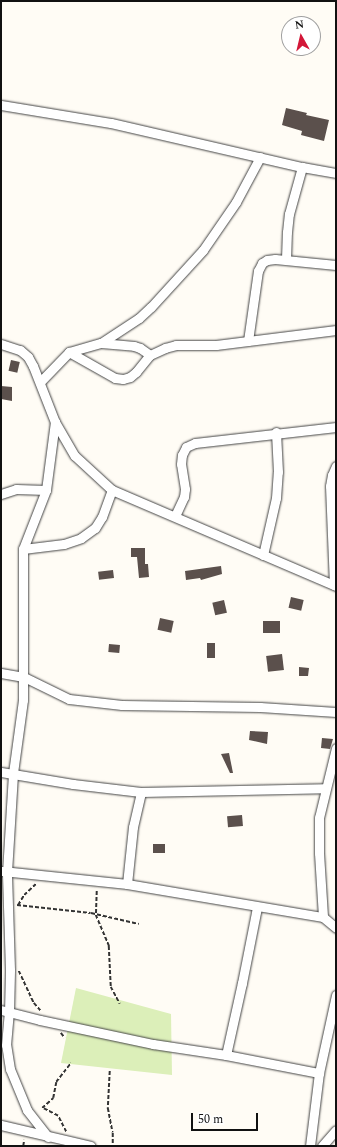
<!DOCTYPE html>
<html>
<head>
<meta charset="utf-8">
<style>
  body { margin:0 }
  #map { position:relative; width:337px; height:1147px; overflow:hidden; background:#fffcf5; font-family:Spectral,serif }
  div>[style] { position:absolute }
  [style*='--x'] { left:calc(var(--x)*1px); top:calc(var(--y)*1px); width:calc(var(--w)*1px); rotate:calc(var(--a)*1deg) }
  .green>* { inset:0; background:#dcefb9 }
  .building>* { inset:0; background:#5b504c; transform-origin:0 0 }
  .path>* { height:1.5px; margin-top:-0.75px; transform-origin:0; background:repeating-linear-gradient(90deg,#333 0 4px,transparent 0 6px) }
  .roads { filter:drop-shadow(0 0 1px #444) drop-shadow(0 0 1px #444) }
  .street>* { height:9px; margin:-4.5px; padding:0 4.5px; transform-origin:4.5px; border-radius:4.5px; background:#fff }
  span { translate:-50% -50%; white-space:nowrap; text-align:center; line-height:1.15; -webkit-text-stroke:4px #fff; paint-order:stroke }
  .frame { position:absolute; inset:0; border:2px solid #111; pointer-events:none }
  .north { position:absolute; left:281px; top:16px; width:40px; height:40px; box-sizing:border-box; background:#fff; border:1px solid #a0a0a0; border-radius:50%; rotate:352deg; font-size:11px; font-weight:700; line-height:16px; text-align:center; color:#111 }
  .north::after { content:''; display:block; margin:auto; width:14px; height:18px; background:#d31738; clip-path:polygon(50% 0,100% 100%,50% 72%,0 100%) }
  .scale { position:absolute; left:191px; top:1113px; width:67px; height:18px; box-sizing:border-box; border:2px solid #111; border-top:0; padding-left:5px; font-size:12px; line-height:14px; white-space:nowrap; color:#111; -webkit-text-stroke:3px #fff; paint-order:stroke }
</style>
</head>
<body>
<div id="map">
  <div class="green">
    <i style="clip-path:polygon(76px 988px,171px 1014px,172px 1075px,61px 1063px)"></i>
  </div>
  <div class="building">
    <i style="clip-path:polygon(286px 108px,307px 113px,306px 115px,329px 120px,324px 141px,301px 135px,302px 131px,282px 125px)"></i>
    <i style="left:11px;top:360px;width:9px;height:11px;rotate:13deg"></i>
    <i style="clip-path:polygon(1px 386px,12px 387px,12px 401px,1px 399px)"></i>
    <i style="clip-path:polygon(131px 548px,145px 548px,145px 564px,148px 564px,149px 577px,139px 578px,137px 557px,131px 557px)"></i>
    <i style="clip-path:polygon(221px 566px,222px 574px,201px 580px,200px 578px,186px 580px,185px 571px)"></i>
    <i style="left:113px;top:570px;width:8px;height:15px;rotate:83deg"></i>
    <i style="left:291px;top:597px;width:13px;height:11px;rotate:13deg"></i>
    <i style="left:224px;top:600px;width:13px;height:12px;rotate:77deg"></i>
    <i style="left:160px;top:618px;width:14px;height:12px;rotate:12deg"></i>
    <i style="left:263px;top:621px;width:17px;height:12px"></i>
    <i style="left:207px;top:643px;width:8px;height:15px"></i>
    <i style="left:109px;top:644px;width:11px;height:8px;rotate:5deg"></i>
    <i style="left:282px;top:654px;width:16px;height:16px;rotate:83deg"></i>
    <i style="clip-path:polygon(299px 667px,309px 668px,308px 676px,299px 676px)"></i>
    <i style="clip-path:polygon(250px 731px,268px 732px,267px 744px,249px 740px)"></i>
    <i style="clip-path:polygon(322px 738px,333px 739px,330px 749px,321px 748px)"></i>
    <i style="clip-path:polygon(229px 753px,233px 773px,230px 773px,221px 754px)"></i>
    <i style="left:242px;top:815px;width:11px;height:15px;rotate:85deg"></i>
    <i style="left:153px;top:844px;width:12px;height:9px"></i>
  </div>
  <div class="path">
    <i style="--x:97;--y:891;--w:24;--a:92"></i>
    <i style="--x:96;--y:915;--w:34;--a:67"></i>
    <i style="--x:109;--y:946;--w:41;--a:87.2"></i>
    <i style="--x:111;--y:987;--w:19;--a:62"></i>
    <i style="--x:17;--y:905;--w:74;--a:6.2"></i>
    <i style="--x:91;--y:913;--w:49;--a:12.9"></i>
    <i style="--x:18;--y:905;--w:12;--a:-59"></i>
    <i style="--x:24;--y:895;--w:16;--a:-43"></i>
    <i style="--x:19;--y:971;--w:35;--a:65"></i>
    <i style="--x:34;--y:1003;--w:11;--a:49"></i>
    <i style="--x:61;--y:1033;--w:6;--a:51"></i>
    <i style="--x:110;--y:1071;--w:37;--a:93"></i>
    <i style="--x:108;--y:1108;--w:25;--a:79"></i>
    <i style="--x:113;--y:1133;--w:13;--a:90"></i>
    <i style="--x:66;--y:1132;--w:18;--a:-117"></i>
    <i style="--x:58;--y:1116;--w:18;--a:-153"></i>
    <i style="--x:42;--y:1108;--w:15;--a:-42"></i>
    <i style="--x:53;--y:1098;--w:16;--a:-79"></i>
    <i style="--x:56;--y:1082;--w:24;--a:-52"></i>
    <i style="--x:23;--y:1146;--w:6;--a:-81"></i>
  </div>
  <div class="roads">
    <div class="street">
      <i style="--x:1;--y:105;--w:111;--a:9.3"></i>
      <i style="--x:111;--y:123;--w:196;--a:13"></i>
      <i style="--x:302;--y:167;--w:35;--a:10"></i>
      <i style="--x:286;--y:259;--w:27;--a:-88"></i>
      <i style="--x:287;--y:232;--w:18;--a:-84"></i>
      <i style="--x:289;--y:214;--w:49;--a:-74.5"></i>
      <i style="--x:248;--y:341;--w:71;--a:-81.9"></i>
      <i style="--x:258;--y:271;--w:9;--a:-63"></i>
      <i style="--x:262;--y:263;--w:6;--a:-31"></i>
      <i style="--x:267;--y:260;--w:8;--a:-7"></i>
      <i style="--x:275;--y:259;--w:61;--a:5.6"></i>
      <i style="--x:101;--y:343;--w:33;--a:5"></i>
      <i style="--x:134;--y:346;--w:6;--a:18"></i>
      <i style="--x:140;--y:348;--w:12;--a:35"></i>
      <i style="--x:1;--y:344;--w:20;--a:18"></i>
      <i style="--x:20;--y:350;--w:11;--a:41"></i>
      <i style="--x:28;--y:357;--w:10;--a:61"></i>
      <i style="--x:33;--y:366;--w:60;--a:68.6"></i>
      <i style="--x:55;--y:422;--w:39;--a:60"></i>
      <i style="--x:75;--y:456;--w:50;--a:42.6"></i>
      <i style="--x:112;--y:490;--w:244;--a:23.2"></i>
      <i style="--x:69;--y:352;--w:53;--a:29.5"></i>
      <i style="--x:115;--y:378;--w:8;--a:7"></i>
      <i style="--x:123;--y:379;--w:7;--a:-16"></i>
      <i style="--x:130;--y:377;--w:8;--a:-40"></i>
      <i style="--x:136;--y:372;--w:22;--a:-51"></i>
      <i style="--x:150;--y:355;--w:17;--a:-25"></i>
      <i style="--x:165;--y:348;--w:11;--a:-15"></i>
      <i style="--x:176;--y:345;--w:40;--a:0"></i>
      <i style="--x:216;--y:345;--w:121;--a:-7.1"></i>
      <i style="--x:40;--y:382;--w:42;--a:-46"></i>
      <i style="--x:69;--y:352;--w:33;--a:-16"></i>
      <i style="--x:101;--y:343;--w:45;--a:-33.3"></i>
      <i style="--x:139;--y:318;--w:16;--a:-43"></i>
      <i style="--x:151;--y:307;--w:77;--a:-47.6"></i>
      <i style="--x:203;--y:250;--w:58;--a:-55.5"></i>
      <i style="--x:236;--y:202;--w:51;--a:-61.9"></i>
      <i style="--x:1;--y:494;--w:16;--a:-18"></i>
      <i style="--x:16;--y:489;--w:30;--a:2"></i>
      <i style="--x:175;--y:516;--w:21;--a:-65"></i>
      <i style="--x:184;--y:497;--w:8;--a:-83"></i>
      <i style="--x:185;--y:489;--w:25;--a:-99"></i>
      <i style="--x:181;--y:464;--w:9;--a:-84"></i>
      <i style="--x:182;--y:455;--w:9;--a:-63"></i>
      <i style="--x:186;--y:447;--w:10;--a:-24"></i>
      <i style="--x:195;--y:443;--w:142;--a:-6.5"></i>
      <i style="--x:23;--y:549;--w:41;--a:-7"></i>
      <i style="--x:64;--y:544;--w:18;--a:-19"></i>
      <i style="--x:81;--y:538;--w:17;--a:-36"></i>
      <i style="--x:95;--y:528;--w:13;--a:-58"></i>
      <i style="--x:102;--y:517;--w:29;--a:-70"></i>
      <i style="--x:263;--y:555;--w:58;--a:-77.2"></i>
      <i style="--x:276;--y:498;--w:26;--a:-86"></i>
      <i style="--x:278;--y:472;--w:40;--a:-92.9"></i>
      <i style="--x:334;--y:585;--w:99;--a:-92.3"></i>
      <i style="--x:330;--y:486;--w:11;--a:-80"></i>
      <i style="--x:332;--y:475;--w:10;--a:-66"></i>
      <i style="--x:1;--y:673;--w:23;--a:10"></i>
      <i style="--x:24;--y:677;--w:50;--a:26.1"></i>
      <i style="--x:69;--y:699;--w:53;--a:6.5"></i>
      <i style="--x:122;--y:705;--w:138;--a:0.8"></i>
      <i style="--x:260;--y:707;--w:76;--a:3.8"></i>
      <i style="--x:336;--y:748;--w:72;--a:103.7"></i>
      <i style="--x:319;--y:818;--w:35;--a:90"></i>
      <i style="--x:319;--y:853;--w:64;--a:86.4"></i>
      <i style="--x:323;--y:917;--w:17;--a:40"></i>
      <i style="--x:1;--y:772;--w:73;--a:9.5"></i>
      <i style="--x:73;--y:784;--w:68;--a:6.7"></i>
      <i style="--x:141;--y:792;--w:184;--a:-1.2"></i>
      <i style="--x:2;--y:871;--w:126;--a:5.9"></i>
      <i style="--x:127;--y:884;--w:199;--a:9.6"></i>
      <i style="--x:127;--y:884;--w:57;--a:-84"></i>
      <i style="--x:133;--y:827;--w:36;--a:-77"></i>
      <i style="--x:1;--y:1010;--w:40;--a:14.4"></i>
      <i style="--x:40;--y:1020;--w:116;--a:12"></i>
      <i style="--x:153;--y:1044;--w:74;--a:8.6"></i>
      <i style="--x:226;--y:1055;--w:95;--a:11"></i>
      <i style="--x:226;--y:1055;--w:74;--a:-77.5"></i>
      <i style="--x:242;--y:983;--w:77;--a:-78.8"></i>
      <i style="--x:1;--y:1125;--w:92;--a:13.1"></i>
      <i style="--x:48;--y:1137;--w:34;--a:-128"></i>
      <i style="--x:27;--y:1110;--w:44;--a:-112.5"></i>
      <i style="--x:10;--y:1069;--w:24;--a:-99"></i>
      <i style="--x:6;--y:1045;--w:33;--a:-85"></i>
      <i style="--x:9;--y:1012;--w:42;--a:-88.6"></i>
      <i style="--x:10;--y:970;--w:98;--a:-91.8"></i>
      <i style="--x:7;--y:872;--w:99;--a:-86.5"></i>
      <i style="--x:13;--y:773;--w:74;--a:-82.2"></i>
      <i style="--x:23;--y:700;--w:151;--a:-90"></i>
      <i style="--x:23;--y:549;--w:63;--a:-68.7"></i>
      <i style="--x:46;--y:490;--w:69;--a:-82.5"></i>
      <i style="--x:310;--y:1146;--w:74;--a:-83"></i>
      <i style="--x:319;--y:1073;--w:80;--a:-77.7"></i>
      <i style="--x:322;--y:1146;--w:21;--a:-49"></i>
    </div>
  </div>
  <div class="frame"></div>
  <div class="north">N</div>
  <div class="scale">50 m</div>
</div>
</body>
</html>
